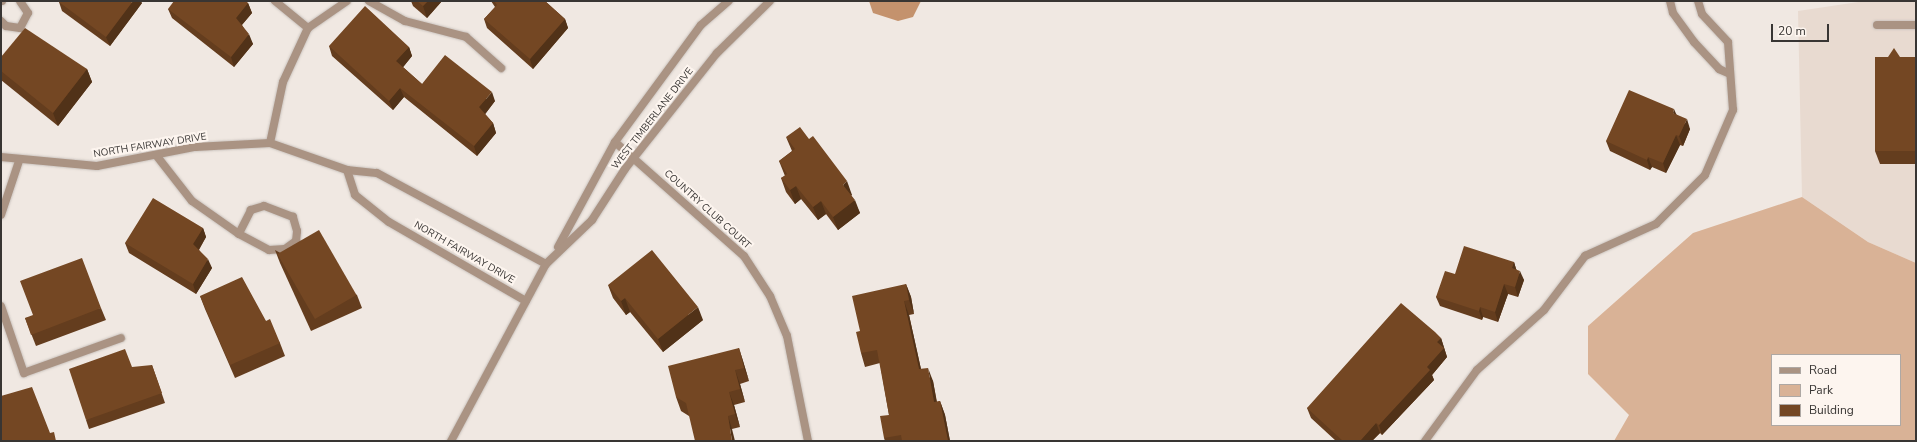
<!DOCTYPE html>
<html>
<head>
<meta charset="utf-8">
<style>
  body { margin:0 }
  #map { position:relative; width:1917px; height:442px; overflow:hidden; background:#f0e8e2; font-family:"Nunito Sans",sans-serif }
  div>[style] { position:absolute }
  [style*='--x'] { left:calc(var(--x)*1px); top:calc(var(--y)*1px); width:calc(var(--w)*1px); rotate:calc(var(--a)*1deg) }
  .built>* { inset:0; background:#e8dad0 }
  .green>* { inset:0; background:#d9b296 }
  .water>* { inset:0; background:#c4926d }
  .roads { filter:drop-shadow(0 0 1px #cbc4bf) drop-shadow(0 0 1px #cbc4bf) }
  .lane>* { height:8px; margin:-4px; padding:0 4px; transform-origin:4px; border-radius:4px; background:#aa9383 }
  .street>* { height:8px; margin:-4px; padding:0 4px; transform-origin:4px; border-radius:4px; background:#aa9383 }
  .wall>* { inset:0; background:#643d1e }
  .shaded-wall>* { inset:0; background:#513218 }
  .building>* { inset:0; background:#744723; transform-origin:0 0 }
  span { translate:-50% -50%; white-space:nowrap; text-align:center; line-height:1.15; -webkit-text-stroke:4px #fdf5ef; paint-order:stroke }
  .street-label { font-size:10px; color:#383533 }
  .frame { position:absolute; inset:0; border:2px solid #383533; pointer-events:none }
  .legend { position:absolute; left:1771px; top:354px; width:130px; height:72px; box-sizing:border-box; background:#fdf5ef; border:1px solid #aea8a4; margin:0; padding:5px 7px; list-style:none; font-size:12px; color:#383533 }
  .legend li { display:flex; align-items:center; gap:8px; height:20px }
  .legend b { width:20px; border:1px solid #aea8a4 }
  .scale { position:absolute; left:1771px; top:24px; width:58px; height:18px; box-sizing:border-box; border:2px solid #383533; border-top:0; padding-left:5px; font-size:12px; line-height:14px; white-space:nowrap; color:#383533; -webkit-text-stroke:3px #fdf5ef; paint-order:stroke }
</style>
</head>
<body>
<div id="map">
  <div class="built">
    <i style="clip-path:polygon(1865px 1px,1916px 1px,1916px 263px,1868px 242px,1802px 197px,1798px 11px)"></i>
  </div>
  <div class="green">
    <i style="clip-path:polygon(evenodd,1802px 197px,1868px 242px,1916px 263px,1916px 441px,1614px 441px,1629px 415px,1588px 374px,1588px 326px,1693px 233px,1802px 197px,1772px 355px,1900px 355px,1900px 425px,1772px 425px,1772px 355px)"></i>
  </div>
  <div class="water">
    <i style="clip-path:polygon(869px 1px,921px 1px,913px 17px,898px 21px,873px 13px)"></i>
  </div>
  <div class="roads">
    <div class="lane">
      <i style="--x:1;--y:1;--w:1;--a:0"></i>
      <i style="--x:1;--y:21;--w:7;--a:45"></i>
      <i style="--x:6;--y:26;--w:14;--a:8"></i>
      <i style="--x:20;--y:28;--w:17;--a:-62"></i>
      <i style="--x:28;--y:13;--w:14;--a:-124"></i>
      <i style="--x:1877;--y:25;--w:39;--a:0"></i>
      <i style="--x:156;--y:155;--w:58;--a:52"></i>
      <i style="--x:192;--y:201;--w:57;--a:35.1"></i>
      <i style="--x:239;--y:234;--w:34;--a:28"></i>
      <i style="--x:269;--y:250;--w:16;--a:-4"></i>
      <i style="--x:285;--y:249;--w:14;--a:-36"></i>
      <i style="--x:296;--y:241;--w:10;--a:-84"></i>
      <i style="--x:297;--y:231;--w:15;--a:-106"></i>
      <i style="--x:293;--y:217;--w:31;--a:-159"></i>
      <i style="--x:264;--y:206;--w:14;--a:163"></i>
      <i style="--x:251;--y:210;--w:27;--a:117"></i>
    </div>
    <div class="street">
      <i style="--x:275;--y:1;--w:43;--a:39.3"></i>
      <i style="--x:369;--y:1;--w:41;--a:29.1"></i>
      <i style="--x:405;--y:21;--w:63;--a:14.7"></i>
      <i style="--x:466;--y:37;--w:47;--a:41.5"></i>
      <i style="--x:1670;--y:1;--w:12;--a:76"></i>
      <i style="--x:1673;--y:13;--w:36;--a:54"></i>
      <i style="--x:1694;--y:42;--w:37;--a:47"></i>
      <i style="--x:1719;--y:69;--w:10;--a:24"></i>
      <i style="--x:615;--y:142;--w:172;--a:41.5"></i>
      <i style="--x:744;--y:256;--w:48;--a:57"></i>
      <i style="--x:770;--y:296;--w:43;--a:67"></i>
      <i style="--x:787;--y:336;--w:107;--a:78.7"></i>
      <i style="--x:270;--y:143;--w:62;--a:-78"></i>
      <i style="--x:283;--y:82;--w:60;--a:-65.2"></i>
      <i style="--x:308;--y:28;--w:47;--a:-34.7"></i>
      <i style="--x:1;--y:157;--w:96;--a:5.4"></i>
      <i style="--x:97;--y:166;--w:100;--a:-11"></i>
      <i style="--x:195;--y:147;--w:75;--a:-3.1"></i>
      <i style="--x:270;--y:143;--w:82;--a:19.3"></i>
      <i style="--x:347;--y:170;--w:30;--a:6"></i>
      <i style="--x:377;--y:173;--w:192;--a:28.3"></i>
      <i style="--x:347;--y:170;--w:26;--a:72"></i>
      <i style="--x:355;--y:195;--w:43;--a:38.5"></i>
      <i style="--x:389;--y:222;--w:158;--a:30"></i>
      <i style="--x:1;--y:215;--w:57;--a:-71.6"></i>
      <i style="--x:558;--y:247;--w:119;--a:-61.5"></i>
      <i style="--x:615;--y:142;--w:145;--a:-53.7"></i>
      <i style="--x:701;--y:25;--w:37;--a:-41"></i>
      <i style="--x:1;--y:306;--w:71;--a:71.1"></i>
      <i style="--x:24;--y:373;--w:103;--a:-19.8"></i>
      <i style="--x:451;--y:441;--w:201;--a:-61.8"></i>
      <i style="--x:546;--y:264;--w:64;--a:-43.7"></i>
      <i style="--x:592;--y:220;--w:61;--a:-57.1"></i>
      <i style="--x:625;--y:169;--w:148;--a:-51.6"></i>
      <i style="--x:717;--y:53;--w:74;--a:-44.5"></i>
      <i style="--x:1425;--y:441;--w:88;--a:-53.8"></i>
      <i style="--x:1477;--y:370;--w:90;--a:-41.8"></i>
      <i style="--x:1544;--y:310;--w:68;--a:-52.8"></i>
      <i style="--x:1585;--y:256;--w:78;--a:-24.3"></i>
      <i style="--x:1656;--y:224;--w:69;--a:-45"></i>
      <i style="--x:1705;--y:175;--w:71;--a:-66.7"></i>
      <i style="--x:1733;--y:110;--w:68;--a:-94.2"></i>
      <i style="--x:1728;--y:42;--w:38;--a:-133"></i>
      <i style="--x:1702;--y:14;--w:14;--a:-107"></i>
    </div>
  </div>
  <div class="wall">
    <i style="clip-path:polygon(411px 1px,442px 1px,427px 18px,413px 6px)"></i>
    <i style="clip-path:polygon(491px 1px,545px 1px,565px 19px,568px 28px,533px 69px,487px 28px,484px 19px,495px 7px)"></i>
    <i style="clip-path:polygon(59px 2px,142px 3px,110px 46px,62px 11px)"></i>
    <i style="clip-path:polygon(248px 3px,252px 13px,242px 25px,253px 44px,234px 67px,172px 18px,168px 9px)"></i>
    <i style="clip-path:polygon(329px 46px,409px 47px,412px 56px,403px 67px,422px 84px,495px 101px,485px 114px,493px 123px,496px 133px,477px 156px,404px 97px,393px 110px,332px 56px)"></i>
    <i style="clip-path:polygon(1px 57px,87px 69px,92px 82px,58px 126px,1px 80px)"></i>
    <i style="clip-path:polygon(1900px 57px,1916px 57px,1916px 164px,1880px 164px,1875px 151px)"></i>
    <i style="clip-path:polygon(1676px 115px,1690px 129px,1683px 146px,1680px 145px,1666px 173px,1652px 167px,1650px 170px,1610px 151px,1606px 141px)"></i>
    <i style="clip-path:polygon(786px 137px,852px 195px,851px 195px,860px 213px,838px 230px,826px 214px,818px 220px,801px 199px,795px 204px,786px 192px,781px 178px,785px 176px,779px 161px,792px 151px)"></i>
    <i style="clip-path:polygon(203px 228px,206px 237px,199px 250px,212px 268px,196px 294px,129px 253px,125px 243px)"></i>
    <i style="clip-path:polygon(275px 250px,357px 295px,362px 308px,311px 331px,280px 263px)"></i>
    <i style="clip-path:polygon(1514px 262px,1516px 269px,1524px 280px,1518px 297px,1508px 294px,1498px 322px,1483px 317px,1482px 320px,1440px 306px,1436px 297px,1455px 274px)"></i>
    <i style="clip-path:polygon(906px 284px,911px 297px,914px 314px,909px 315px,921px 369px,933px 381px,937px 402px,940px 401px,945px 415px,950px 441px,885px 441px,884px 438px,889px 415px,880px 363px,865px 367px,861px 353px,860px 331px)"></i>
    <i style="clip-path:polygon(608px 285px,703px 320px,663px 352px,630px 312px,626px 315px,613px 298px)"></i>
    <i style="clip-path:polygon(200px 296px,266px 321px,280px 343px,285px 356px,235px 378px,205px 309px)"></i>
    <i style="clip-path:polygon(101px 308px,106px 320px,36px 346px,25px 318px)"></i>
    <i style="clip-path:polygon(1441px 338px,1447px 357px,1432px 375px,1434px 380px,1382px 435px,1380px 433px,1372px 441px,1336px 441px,1311px 418px,1307px 408px)"></i>
    <i style="clip-path:polygon(739px 348px,743px 361px,749px 381px,740px 384px,745px 402px,734px 405px,740px 427px,732px 429px,689px 416px,681px 411px,676px 397px)"></i>
    <i style="clip-path:polygon(152px 365px,165px 403px,89px 429px,86px 420px)"></i>
  </div>
  <div class="shaded-wall">
    <i style="clip-path:polygon(133px 1px,141px 1px,142px 3px,110px 46px,106px 37px)"></i>
    <i style="clip-path:polygon(428px 1px,442px 1px,427px 18px,423px 6px)"></i>
    <i style="clip-path:polygon(248px 3px,252px 13px,239px 28px,236px 18px)"></i>
    <i style="clip-path:polygon(565px 19px,568px 28px,533px 69px,530px 59px)"></i>
    <i style="clip-path:polygon(249px 34px,253px 44px,234px 67px,231px 57px)"></i>
    <i style="clip-path:polygon(409px 47px,412px 56px,400px 71px,396px 61px)"></i>
    <i style="clip-path:polygon(87px 69px,92px 82px,58px 126px,53px 113px)"></i>
    <i style="clip-path:polygon(400px 88px,404px 97px,393px 110px,389px 101px)"></i>
    <i style="clip-path:polygon(492px 92px,495px 101px,483px 117px,479px 107px)"></i>
    <i style="clip-path:polygon(1674px 109px,1678px 118px,1673px 113px)"></i>
    <i style="clip-path:polygon(1687px 119px,1690px 129px,1683px 146px,1679px 136px)"></i>
    <i style="clip-path:polygon(493px 123px,496px 133px,477px 156px,474px 146px)"></i>
    <i style="clip-path:polygon(1676px 135px,1680px 145px,1666px 173px,1663px 163px)"></i>
    <i style="clip-path:polygon(1648px 157px,1652px 167px,1650px 170px,1647px 160px)"></i>
    <i style="clip-path:polygon(847px 181px,852px 195px,848px 198px,843px 185px)"></i>
    <i style="clip-path:polygon(796px 186px,801px 199px,795px 204px,790px 190px)"></i>
    <i style="clip-path:polygon(855px 200px,860px 213px,838px 230px,833px 217px)"></i>
    <i style="clip-path:polygon(821px 201px,826px 214px,818px 220px,813px 207px)"></i>
    <i style="clip-path:polygon(203px 228px,206px 237px,196px 254px,193px 244px)"></i>
    <i style="clip-path:polygon(208px 259px,212px 268px,196px 294px,193px 284px)"></i>
    <i style="clip-path:polygon(1514px 262px,1517px 272px,1512px 268px)"></i>
    <i style="clip-path:polygon(1520px 271px,1524px 280px,1518px 297px,1515px 287px)"></i>
    <i style="clip-path:polygon(906px 284px,911px 297px,914px 314px,909px 300px)"></i>
    <i style="clip-path:polygon(1504px 284px,1508px 294px,1498px 322px,1495px 312px)"></i>
    <i style="clip-path:polygon(625px 298px,630px 312px,626px 315px,621px 301px)"></i>
    <i style="clip-path:polygon(904px 301px,909px 315px,924px 383px,919px 369px)"></i>
    <i style="clip-path:polygon(698px 307px,703px 320px,663px 352px,658px 339px)"></i>
    <i style="clip-path:polygon(1480px 307px,1483px 317px,1482px 320px,1479px 311px)"></i>
    <i style="clip-path:polygon(1441px 338px,1447px 357px,1432px 375px,1434px 380px,1382px 435px,1379px 425px,1427px 367px,1437px 342px)"></i>
    <i style="clip-path:polygon(739px 348px,743px 361px,749px 381px,744px 368px)"></i>
    <i style="clip-path:polygon(928px 368px,933px 381px,939px 416px,934px 402px)"></i>
    <i style="clip-path:polygon(735px 370px,740px 384px,745px 402px,740px 389px)"></i>
    <i style="clip-path:polygon(729px 392px,734px 405px,740px 427px,735px 414px)"></i>
    <i style="clip-path:polygon(940px 401px,945px 415px,950px 441px,948px 441px)"></i>
    <i style="clip-path:polygon(728px 416px,732px 429px,735px 441px,732px 441px)"></i>
    <i style="clip-path:polygon(1376px 423px,1380px 433px,1372px 441px,1360px 441px)"></i>
  </div>
  <div class="building">
    <i style="clip-path:polygon(59px 1px,133px 1px,106px 37px,59px 2px)"></i>
    <i style="clip-path:polygon(174px 1px,246px 1px,248px 3px,236px 18px,249px 34px,231px 57px,168px 9px)"></i>
    <i style="clip-path:polygon(417px 1px,428px 1px,423px 6px)"></i>
    <i style="clip-path:polygon(494px 1px,545px 1px,565px 19px,530px 59px,484px 19px,497px 5px)"></i>
    <i style="clip-path:polygon(365px 6px,409px 47px,396px 61px,422px 84px,445px 55px,492px 92px,479px 107px,493px 123px,474px 146px,400px 88px,389px 101px,329px 46px)"></i>
    <i style="clip-path:polygon(25px 28px,87px 69px,53px 113px,1px 71px,1px 57px)"></i>
    <i style="clip-path:polygon(1894px 48px,1900px 57px,1916px 57px,1916px 151px,1875px 151px,1875px 57px,1888px 57px)"></i>
    <i style="clip-path:polygon(1629px 90px,1674px 109px,1673px 113px,1687px 119px,1679px 136px,1676px 135px,1663px 163px,1648px 157px,1647px 160px,1606px 141px)"></i>
    <i style="clip-path:polygon(800px 127px,809px 139px,813px 136px,847px 181px,843px 185px,855px 200px,833px 217px,821px 201px,813px 207px,796px 186px,790px 190px,781px 178px,787px 174px,779px 161px,795px 149px,786px 137px)"></i>
    <i style="clip-path:polygon(153px 198px,203px 228px,193px 244px,208px 259px,193px 284px,125px 243px)"></i>
    <i style="left:319px;top:230px;width:75px;height:48px;rotate:60deg"></i>
    <i style="clip-path:polygon(1464px 246px,1514px 262px,1512px 268px,1520px 271px,1515px 287px,1504px 284px,1495px 312px,1480px 307px,1479px 311px,1436px 297px,1445px 271px,1455px 274px)"></i>
    <i style="clip-path:polygon(652px 250px,698px 307px,658px 339px,625px 298px,621px 301px,608px 285px)"></i>
    <i style="clip-path:polygon(82px 258px,101px 308px,31px 335px,25px 318px,33px 315px,20px 281px)"></i>
    <i style="clip-path:polygon(242px 277px,266px 321px,270px 319px,280px 343px,230px 365px,200px 296px)"></i>
    <i style="clip-path:polygon(906px 284px,909px 300px,904px 301px,919px 369px,928px 368px,934px 402px,940px 401px,948px 441px,902px 441px,901px 435px,884px 438px,880px 416px,889px 415px,877px 350px,861px 353px,856px 332px,860px 331px,852px 296px)"></i>
    <i style="clip-path:polygon(1401px 303px,1435px 332px,1441px 338px,1437px 342px,1444px 348px,1427px 367px,1430px 370px,1379px 425px,1376px 423px,1360px 441px,1343px 441px,1307px 408px)"></i>
    <i style="clip-path:polygon(739px 348px,744px 368px,735px 370px,740px 389px,729px 392px,735px 414px,728px 416px,732px 441px,695px 441px,686px 403px,676px 397px,668px 366px)"></i>
    <i style="clip-path:polygon(125px 349px,132px 367px,152px 365px,162px 393px,86px 420px,69px 369px)"></i>
    <i style="clip-path:polygon(32px 387px,50px 433px,54px 432px,56px 441px,1px 441px,1px 396px)"></i>
  </div>
  <div class="street-label">
    <span style="left:653px;top:119px;rotate:-52deg">WEST TIMBERLANE DRIVE</span>
    <span style="left:150px;top:146px;rotate:-9deg">NORTH FAIRWAY DRIVE</span>
    <span style="left:707px;top:210px;rotate:42deg">COUNTRY CLUB COURT</span>
    <span style="left:464px;top:253px;rotate:30deg">NORTH FAIRWAY DRIVE</span>
  </div>
  <div class="frame"></div>
  <ul class="legend">
  <li><b style="height:5px;background:#aa9383"></b>Road</li>
  <li><b style="height:11px;background:#d9b296"></b>Park</li>
  <li><b style="height:11px;background:#744723"></b>Building</li>
  </ul>
  <div class="scale">20 m</div>
</div>
</body>
</html>
